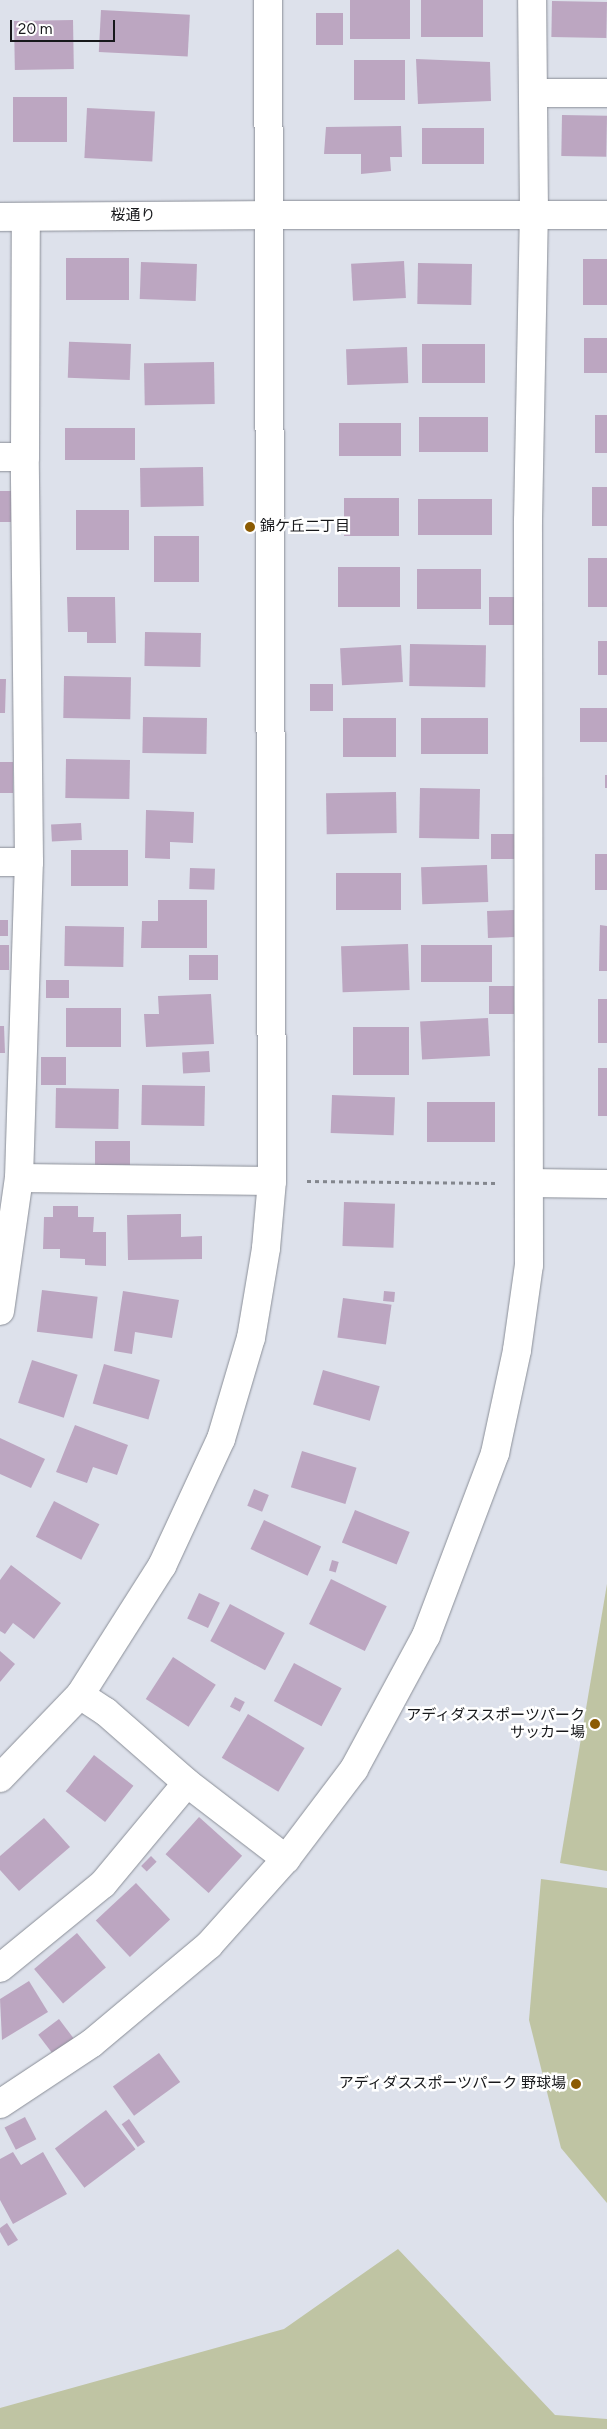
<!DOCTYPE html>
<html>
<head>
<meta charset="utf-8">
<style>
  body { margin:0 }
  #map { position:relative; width:607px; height:2429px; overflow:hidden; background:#dde1eb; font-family:Figtree,"Noto Sans JP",sans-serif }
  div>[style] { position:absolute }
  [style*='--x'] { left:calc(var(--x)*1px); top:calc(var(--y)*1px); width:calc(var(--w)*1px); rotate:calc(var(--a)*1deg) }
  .green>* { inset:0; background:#bfc4a3 }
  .building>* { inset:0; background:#bca6c1; transform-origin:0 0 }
  .path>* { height:3px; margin-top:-1.5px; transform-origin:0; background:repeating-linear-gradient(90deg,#83868d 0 4px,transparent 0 8px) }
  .roads { filter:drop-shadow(0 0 1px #8a8e97) drop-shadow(0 0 1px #8a8e97) }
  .street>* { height:28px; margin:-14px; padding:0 14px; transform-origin:14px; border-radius:14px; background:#fff }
  .secondary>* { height:28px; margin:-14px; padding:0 14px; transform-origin:14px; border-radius:14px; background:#fff }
  .dots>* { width:14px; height:14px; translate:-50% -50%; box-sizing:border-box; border:2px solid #fff; border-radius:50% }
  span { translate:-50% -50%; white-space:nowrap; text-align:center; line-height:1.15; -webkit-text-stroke:5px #fff; paint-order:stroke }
  .street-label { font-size:15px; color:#17181b }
  .poi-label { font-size:15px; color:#17181b }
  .left { translate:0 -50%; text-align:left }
  .right { translate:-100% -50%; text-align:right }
  .scale { position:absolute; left:10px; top:20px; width:105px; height:22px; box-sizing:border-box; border:2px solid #17181b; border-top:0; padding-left:6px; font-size:15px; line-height:18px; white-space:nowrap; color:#17181b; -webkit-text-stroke:4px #fff; paint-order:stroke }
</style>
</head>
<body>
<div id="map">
  <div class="green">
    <i style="clip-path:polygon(607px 1584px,607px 1871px,560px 1863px)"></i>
    <i style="clip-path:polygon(541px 1879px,607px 1888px,607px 2203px,561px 2148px,529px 2020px)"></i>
    <i style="clip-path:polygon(398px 2249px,555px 2415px,607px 2419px,607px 2429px,0 2429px,0 2408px,284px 2329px)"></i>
  </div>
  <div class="building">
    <i style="left:410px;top:0;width:39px;height:60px;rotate:90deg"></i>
    <i style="left:421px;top:0;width:62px;height:37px"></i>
    <i style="left:552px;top:1px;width:55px;height:36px;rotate:1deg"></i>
    <i style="left:101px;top:10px;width:89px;height:42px;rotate:3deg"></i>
    <i style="left:343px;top:13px;width:32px;height:27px;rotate:90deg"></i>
    <i style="left:73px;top:20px;width:49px;height:59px;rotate:89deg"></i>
    <i style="clip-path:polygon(416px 59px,490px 62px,491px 101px,418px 104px)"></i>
    <i style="left:354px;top:60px;width:51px;height:40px"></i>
    <i style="left:67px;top:97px;width:45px;height:54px;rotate:90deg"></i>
    <i style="left:87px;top:108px;width:68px;height:50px;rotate:3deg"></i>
    <i style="left:562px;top:115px;width:45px;height:41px;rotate:1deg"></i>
    <i style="clip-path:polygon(401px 126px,402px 157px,390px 157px,391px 171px,361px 174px,361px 154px,324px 154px,326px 127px)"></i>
    <i style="left:484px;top:128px;width:36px;height:62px;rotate:90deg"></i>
    <i style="left:129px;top:258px;width:42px;height:63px;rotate:90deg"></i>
    <i style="left:583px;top:259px;width:24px;height:46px"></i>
    <i style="left:404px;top:261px;width:37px;height:53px;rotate:87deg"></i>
    <i style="left:141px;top:262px;width:56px;height:37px;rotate:2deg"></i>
    <i style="left:418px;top:263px;width:54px;height:41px;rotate:1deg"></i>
    <i style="left:607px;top:338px;width:35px;height:23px;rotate:90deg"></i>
    <i style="left:131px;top:344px;width:36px;height:62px;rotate:92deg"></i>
    <i style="left:422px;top:344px;width:63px;height:39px"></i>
    <i style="left:407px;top:347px;width:36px;height:61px;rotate:88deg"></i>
    <i style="left:214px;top:362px;width:42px;height:70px;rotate:89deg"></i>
    <i style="left:595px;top:415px;width:12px;height:38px"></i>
    <i style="left:488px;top:417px;width:35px;height:69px;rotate:90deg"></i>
    <i style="left:339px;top:423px;width:62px;height:33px"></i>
    <i style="left:65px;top:428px;width:70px;height:32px"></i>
    <i style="left:203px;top:467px;width:39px;height:63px;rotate:89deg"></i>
    <i style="left:592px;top:487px;width:15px;height:39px"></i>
    <i style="left:0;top:491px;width:11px;height:31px"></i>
    <i style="left:344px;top:498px;width:55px;height:38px"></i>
    <i style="left:418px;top:499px;width:74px;height:36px"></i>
    <i style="left:129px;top:510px;width:40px;height:53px;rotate:90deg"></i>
    <i style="left:154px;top:536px;width:45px;height:46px"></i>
    <i style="left:588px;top:558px;width:19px;height:49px"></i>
    <i style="left:338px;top:567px;width:62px;height:40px"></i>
    <i style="left:417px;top:569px;width:64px;height:40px"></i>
    <i style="clip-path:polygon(67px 597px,115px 597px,116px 643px,87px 643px,87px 632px,68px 632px)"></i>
    <i style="left:489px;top:597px;width:25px;height:28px"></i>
    <i style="left:145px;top:632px;width:56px;height:34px;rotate:1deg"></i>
    <i style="left:598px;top:641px;width:9px;height:34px"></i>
    <i style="left:410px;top:644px;width:76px;height:42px;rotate:1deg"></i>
    <i style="left:401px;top:645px;width:37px;height:61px;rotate:87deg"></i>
    <i style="left:64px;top:676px;width:67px;height:42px;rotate:1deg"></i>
    <i style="clip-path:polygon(0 679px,6px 679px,5px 713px,0 713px)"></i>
    <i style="left:310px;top:684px;width:23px;height:27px"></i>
    <i style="left:607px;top:708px;width:34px;height:27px;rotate:90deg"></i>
    <i style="left:143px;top:717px;width:64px;height:36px;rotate:1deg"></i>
    <i style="left:343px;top:718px;width:53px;height:39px"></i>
    <i style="left:421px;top:718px;width:67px;height:36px"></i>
    <i style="left:66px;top:759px;width:64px;height:39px;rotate:1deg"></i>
    <i style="left:0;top:762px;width:13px;height:31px"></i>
    <i style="left:605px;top:775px;width:2px;height:13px"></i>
    <i style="left:420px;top:788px;width:60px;height:50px;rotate:1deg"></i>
    <i style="left:396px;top:792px;width:41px;height:70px;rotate:89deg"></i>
    <i style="clip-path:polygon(146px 810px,194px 812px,193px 843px,170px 842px,170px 859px,145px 858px)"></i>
    <i style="left:81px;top:823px;width:17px;height:30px;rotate:87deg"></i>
    <i style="left:515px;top:834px;width:25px;height:24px;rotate:90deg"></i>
    <i style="left:71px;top:850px;width:57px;height:36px"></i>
    <i style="left:595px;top:854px;width:12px;height:36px"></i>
    <i style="left:487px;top:865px;width:37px;height:66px;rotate:88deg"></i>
    <i style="left:190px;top:868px;width:25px;height:21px;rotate:2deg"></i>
    <i style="left:336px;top:873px;width:65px;height:37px"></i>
    <i style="clip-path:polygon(158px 900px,207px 900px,207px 948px,141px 948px,142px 921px,158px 921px)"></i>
    <i style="left:514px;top:910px;width:27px;height:27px;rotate:88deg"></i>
    <i style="left:0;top:920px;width:8px;height:16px"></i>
    <i style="clip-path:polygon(600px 925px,607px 926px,607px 971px,599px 971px)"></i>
    <i style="left:65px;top:926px;width:59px;height:40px;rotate:1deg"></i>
    <i style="left:408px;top:944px;width:46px;height:67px;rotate:88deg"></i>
    <i style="left:0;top:945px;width:9px;height:25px"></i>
    <i style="left:421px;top:945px;width:71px;height:37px"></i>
    <i style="left:189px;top:955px;width:29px;height:25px"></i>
    <i style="left:46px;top:980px;width:23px;height:18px"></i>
    <i style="left:489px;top:986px;width:25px;height:28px"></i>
    <i style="clip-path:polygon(211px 994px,214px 1044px,146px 1047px,144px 1014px,159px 1014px,158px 996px)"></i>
    <i style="left:607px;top:999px;width:44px;height:9px;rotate:90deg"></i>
    <i style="left:121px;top:1008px;width:39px;height:55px;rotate:90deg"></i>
    <i style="left:488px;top:1018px;width:38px;height:68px;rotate:87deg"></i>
    <i style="clip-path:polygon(0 1026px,4px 1026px,5px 1053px,0 1053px)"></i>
    <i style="left:409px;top:1027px;width:48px;height:56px;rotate:90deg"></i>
    <i style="left:209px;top:1051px;width:21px;height:27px;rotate:87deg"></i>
    <i style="left:41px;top:1057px;width:25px;height:28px"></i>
    <i style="left:598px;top:1068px;width:9px;height:48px"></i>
    <i style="left:142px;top:1085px;width:63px;height:40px;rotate:1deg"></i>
    <i style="left:56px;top:1088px;width:63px;height:40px;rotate:1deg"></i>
    <i style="left:332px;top:1095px;width:63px;height:38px;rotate:2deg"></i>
    <i style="left:427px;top:1102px;width:68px;height:40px"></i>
    <i style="left:95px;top:1141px;width:35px;height:24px"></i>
    <i style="left:344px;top:1202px;width:51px;height:44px;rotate:2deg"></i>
    <i style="clip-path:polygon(53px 1206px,78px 1206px,78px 1217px,94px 1217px,93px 1232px,106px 1232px,106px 1266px,85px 1265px,85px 1259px,60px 1258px,60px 1249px,43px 1249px,44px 1217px,53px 1217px)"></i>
    <i style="clip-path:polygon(181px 1214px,181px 1237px,202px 1236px,202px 1259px,128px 1260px,127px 1215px)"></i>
    <i style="left:42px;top:1290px;width:56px;height:42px;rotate:7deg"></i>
    <i style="clip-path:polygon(123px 1291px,179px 1300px,172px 1338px,135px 1332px,132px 1354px,114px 1351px)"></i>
    <i style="left:384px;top:1291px;width:11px;height:10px;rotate:5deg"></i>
    <i style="left:343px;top:1298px;width:49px;height:40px;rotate:8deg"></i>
    <i style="left:32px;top:1360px;width:48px;height:45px;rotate:18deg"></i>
    <i style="left:104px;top:1364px;width:58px;height:41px;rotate:16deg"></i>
    <i style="left:323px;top:1370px;width:59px;height:36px;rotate:16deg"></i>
    <i style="clip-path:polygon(75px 1425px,128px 1445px,117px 1475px,93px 1467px,87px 1483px,56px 1472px)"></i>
    <i style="clip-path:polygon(0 1438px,45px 1459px,31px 1488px,0 1474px)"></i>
    <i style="left:302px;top:1451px;width:57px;height:38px;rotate:17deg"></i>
    <i style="left:254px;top:1489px;width:16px;height:18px;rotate:22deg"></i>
    <i style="left:54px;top:1501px;width:51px;height:40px;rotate:27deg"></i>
    <i style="left:355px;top:1510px;width:59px;height:35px;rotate:22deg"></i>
    <i style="left:264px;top:1520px;width:63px;height:32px;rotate:25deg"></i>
    <i style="left:332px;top:1560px;width:7px;height:11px;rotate:16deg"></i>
    <i style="clip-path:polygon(11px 1565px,61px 1603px,34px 1639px,13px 1623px,5px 1634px,0 1631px,0 1580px)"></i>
    <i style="left:331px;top:1579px;width:62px;height:50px;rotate:26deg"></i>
    <i style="left:199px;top:1593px;width:23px;height:28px;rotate:25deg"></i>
    <i style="left:230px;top:1604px;width:62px;height:42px;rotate:28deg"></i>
    <i style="clip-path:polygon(0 1651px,15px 1664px,0 1682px)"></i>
    <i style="left:173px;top:1657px;width:51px;height:50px;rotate:33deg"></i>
    <i style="left:294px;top:1663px;width:54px;height:43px;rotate:28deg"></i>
    <i style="left:235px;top:1697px;width:11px;height:11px;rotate:27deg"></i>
    <i style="left:248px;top:1714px;width:66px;height:51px;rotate:31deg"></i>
    <i style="left:94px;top:1755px;width:50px;height:46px;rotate:38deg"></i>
    <i style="left:199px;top:1817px;width:58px;height:50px;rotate:42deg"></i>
    <i style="clip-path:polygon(44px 1818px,70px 1847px,19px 1891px,0 1870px,0 1856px)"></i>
    <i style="left:151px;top:1856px;width:8px;height:14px;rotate:45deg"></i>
    <i style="left:136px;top:1883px;width:50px;height:55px;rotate:47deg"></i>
    <i style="left:77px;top:1933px;width:45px;height:56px;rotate:50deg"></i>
    <i style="clip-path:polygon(29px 1981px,48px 2012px,2px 2040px,0 1999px)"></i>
    <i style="left:59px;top:2019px;width:25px;height:26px;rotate:53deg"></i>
    <i style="left:159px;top:2053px;width:36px;height:57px;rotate:54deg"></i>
    <i style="left:106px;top:2110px;width:49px;height:64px;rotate:53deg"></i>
    <i style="left:25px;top:2117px;width:25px;height:23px;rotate:63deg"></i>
    <i style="left:129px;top:2119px;width:28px;height:9px;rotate:55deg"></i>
    <i style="clip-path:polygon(13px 2152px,21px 2165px,43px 2152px,67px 2194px,13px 2224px,0 2200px,0 2159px)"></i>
    <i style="clip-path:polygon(7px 2223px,18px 2240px,8px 2246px,0 2232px,0 2228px)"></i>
  </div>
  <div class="path">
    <i style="--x:307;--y:1181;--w:189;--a:0.6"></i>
  </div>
  <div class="roads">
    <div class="street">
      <i style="--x:534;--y:93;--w:73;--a:0"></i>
      <i style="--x:266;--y:215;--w:341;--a:0"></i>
      <i style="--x:0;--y:457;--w:25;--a:0"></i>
      <i style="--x:0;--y:862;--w:29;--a:0"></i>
      <i style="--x:29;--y:862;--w:405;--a:-90.6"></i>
      <i style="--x:25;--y:457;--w:240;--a:-89.8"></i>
      <i style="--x:19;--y:1178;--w:316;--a:-88.2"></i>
      <i style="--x:529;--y:1183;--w:78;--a:0.7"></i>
      <i style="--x:0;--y:1311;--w:134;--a:-81.9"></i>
      <i style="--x:19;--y:1178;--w:253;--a:0.7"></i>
      <i style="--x:80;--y:1695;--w:31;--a:33"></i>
      <i style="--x:106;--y:1712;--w:108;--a:41.2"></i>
      <i style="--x:187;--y:1783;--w:125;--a:37.5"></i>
      <i style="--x:0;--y:1968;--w:133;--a:-39.2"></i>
      <i style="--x:103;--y:1884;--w:131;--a:-50.3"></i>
      <i style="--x:0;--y:2104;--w:110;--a:-33.5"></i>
      <i style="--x:92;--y:2043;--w:153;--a:-39.9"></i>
      <i style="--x:209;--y:1945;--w:115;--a:-48.2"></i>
      <i style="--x:286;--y:1859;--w:113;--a:-52.9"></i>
      <i style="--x:354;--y:1769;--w:151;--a:-61.6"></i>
      <i style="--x:426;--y:1636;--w:196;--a:-69.3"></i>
      <i style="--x:495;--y:1453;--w:105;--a:-77.9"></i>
      <i style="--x:517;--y:1350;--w:86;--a:-82"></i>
      <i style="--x:529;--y:1265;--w:744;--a:-90.08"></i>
      <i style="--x:528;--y:521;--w:306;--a:-88.9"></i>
      <i style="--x:534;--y:215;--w:215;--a:-90.5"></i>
    </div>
    <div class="secondary">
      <i style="--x:0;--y:217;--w:266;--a:-0.4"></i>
      <i style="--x:0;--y:1778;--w:115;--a:-46.1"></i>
      <i style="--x:80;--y:1695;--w:153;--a:-57.6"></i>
      <i style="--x:162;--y:1566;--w:140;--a:-65.1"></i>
      <i style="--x:221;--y:1439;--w:105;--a:-73.5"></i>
      <i style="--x:251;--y:1338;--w:91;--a:-80.5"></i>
      <i style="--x:266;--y:1248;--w:67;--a:-84.9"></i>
      <i style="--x:272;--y:1181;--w:1181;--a:-90.19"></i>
    </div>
  </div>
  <div class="dots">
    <i style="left:250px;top:527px;background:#8c5b03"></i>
    <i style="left:595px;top:1724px;background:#8c5b03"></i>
    <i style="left:576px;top:2084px;background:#8c5b03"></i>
  </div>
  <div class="street-label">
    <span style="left:133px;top:216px">桜通り</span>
  </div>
  <div class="poi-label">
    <span class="left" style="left:260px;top:527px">錦ケ丘二丁目</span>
    <span class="right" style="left:585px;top:1724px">アディダススポーツパーク<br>サッカー場</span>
    <span class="right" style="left:566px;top:2084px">アディダススポーツパーク 野球場</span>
  </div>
  <div class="scale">20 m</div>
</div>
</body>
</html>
